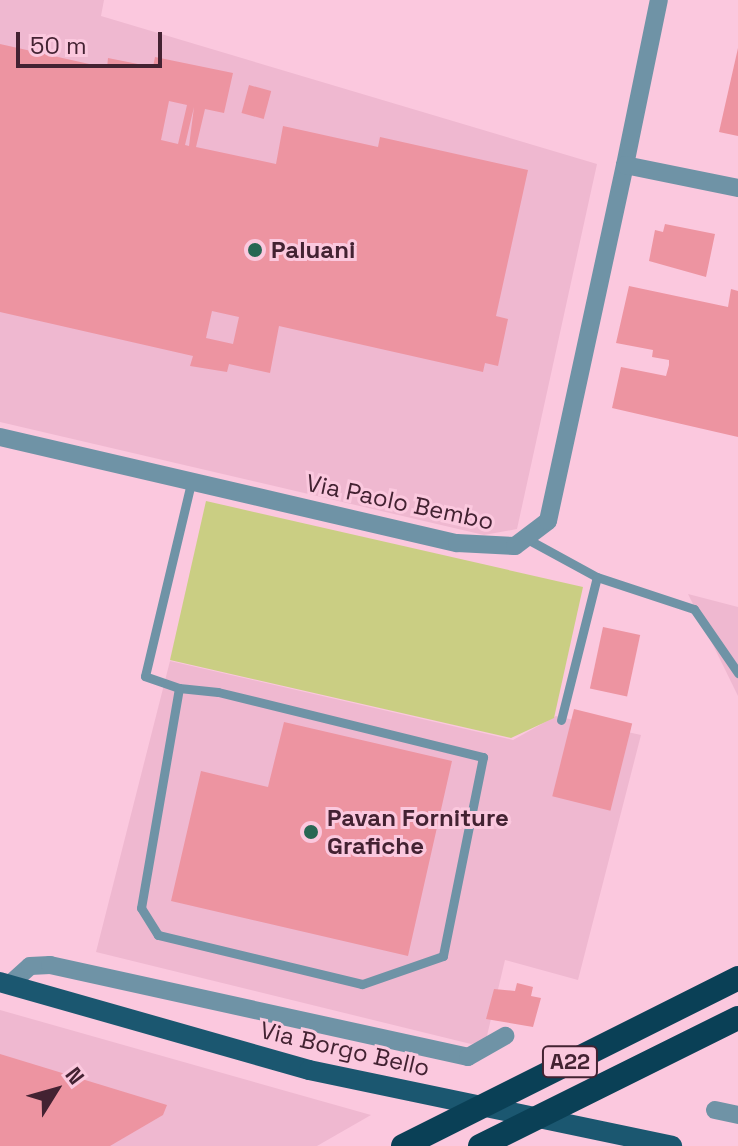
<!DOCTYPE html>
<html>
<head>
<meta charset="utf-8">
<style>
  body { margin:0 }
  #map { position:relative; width:738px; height:1146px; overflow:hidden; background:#fbc8de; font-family:"Space Grotesk",sans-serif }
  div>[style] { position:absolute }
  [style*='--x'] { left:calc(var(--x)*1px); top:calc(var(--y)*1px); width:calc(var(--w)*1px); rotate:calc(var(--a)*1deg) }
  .built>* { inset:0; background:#efb8d0 }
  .green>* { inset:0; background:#cace83 }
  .building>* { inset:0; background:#ed94a1; transform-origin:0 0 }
  .lane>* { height:9px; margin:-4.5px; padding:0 4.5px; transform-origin:4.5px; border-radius:4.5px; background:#6f93a6 }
  .street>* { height:18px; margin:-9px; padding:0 9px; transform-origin:9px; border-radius:9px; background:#6f93a6 }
  .primary>* { height:20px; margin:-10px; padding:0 10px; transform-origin:10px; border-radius:10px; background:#1b5770 }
  .highway>* { height:24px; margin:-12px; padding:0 12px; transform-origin:12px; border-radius:12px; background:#0a4056 }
  .dots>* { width:22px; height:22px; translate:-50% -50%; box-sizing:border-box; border:4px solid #fbc8de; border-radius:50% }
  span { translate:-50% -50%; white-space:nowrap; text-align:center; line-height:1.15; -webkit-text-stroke:6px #fbc8de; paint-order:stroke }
  .shield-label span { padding:2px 6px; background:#fbc8de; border:2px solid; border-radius:6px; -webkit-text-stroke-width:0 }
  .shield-label { font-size:22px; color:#432232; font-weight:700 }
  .poi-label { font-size:24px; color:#432232; font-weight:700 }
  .left { translate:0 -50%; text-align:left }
  .street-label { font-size:24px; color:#432232 }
  .north { position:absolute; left:16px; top:1050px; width:80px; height:80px; -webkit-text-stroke:6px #fbc8de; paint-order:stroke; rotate:53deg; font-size:22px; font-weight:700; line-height:32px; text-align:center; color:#432232 }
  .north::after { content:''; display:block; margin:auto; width:28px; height:36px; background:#432232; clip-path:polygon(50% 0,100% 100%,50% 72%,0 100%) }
  .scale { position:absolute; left:16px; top:32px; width:146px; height:36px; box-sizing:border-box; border:4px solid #432232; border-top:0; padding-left:10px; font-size:24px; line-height:28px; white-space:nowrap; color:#432232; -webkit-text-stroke:6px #fbc8de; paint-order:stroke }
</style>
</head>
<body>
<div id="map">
  <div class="built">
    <i style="clip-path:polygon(0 0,104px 0,101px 16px,597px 164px,517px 529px,484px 535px,0 422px)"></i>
    <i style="clip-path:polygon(688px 594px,738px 607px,738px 696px)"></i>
    <i style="clip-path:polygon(170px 661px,513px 740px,556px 716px,641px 735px,578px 980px,505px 960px,486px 1040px,471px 1044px,96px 952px)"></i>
    <i style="clip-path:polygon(0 1010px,371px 1115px,317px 1146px,0 1146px)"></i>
  </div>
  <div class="green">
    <i style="clip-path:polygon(206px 501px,583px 587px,554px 718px,511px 738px,170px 660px)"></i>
  </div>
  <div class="building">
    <i style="clip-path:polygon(evenodd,0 44px,107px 68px,108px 58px,153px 67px,155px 57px,233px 73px,224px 113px,205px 109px,196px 147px,276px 164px,283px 126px,378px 147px,380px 137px,528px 170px,496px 316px,508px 319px,498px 366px,485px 363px,483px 372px,279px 326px,270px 373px,229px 364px,227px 372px,190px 366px,193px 356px,0 312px,0 44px,169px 101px,187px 105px,178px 144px,161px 140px,169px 101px,0 44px,194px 107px,189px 146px,185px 145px,194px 107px,0 44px,212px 311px,239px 317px,233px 344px,206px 338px,212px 311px)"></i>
    <i style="clip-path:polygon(738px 48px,738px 136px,719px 132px)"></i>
    <i style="left:249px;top:85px;width:23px;height:29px;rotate:15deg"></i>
    <i style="clip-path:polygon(665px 224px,715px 234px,706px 277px,649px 261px,655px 230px,663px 232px)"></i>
    <i style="clip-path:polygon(629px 286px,728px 307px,731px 289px,738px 291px,738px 437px,612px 408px,621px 367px,666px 376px,669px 365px,669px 360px,652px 357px,653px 350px,616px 343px)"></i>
    <i style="left:603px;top:627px;width:38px;height:63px;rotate:12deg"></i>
    <i style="left:574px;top:709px;width:60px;height:90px;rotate:14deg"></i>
    <i style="clip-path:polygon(284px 722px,452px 761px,408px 956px,171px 901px,201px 771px,268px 787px)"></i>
    <i style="clip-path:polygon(517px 983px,533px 987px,531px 996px,541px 998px,533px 1027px,486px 1019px,494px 989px,515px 991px)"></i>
    <i style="clip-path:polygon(0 1054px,167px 1105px,163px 1115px,110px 1146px,0 1146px)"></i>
  </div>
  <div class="lane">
    <i style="--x:529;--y:540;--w:77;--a:28.6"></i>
    <i style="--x:597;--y:577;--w:102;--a:18.3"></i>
    <i style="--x:694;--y:609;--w:78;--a:55.5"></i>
    <i style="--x:179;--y:688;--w:39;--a:6"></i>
    <i style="--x:218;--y:692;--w:273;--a:13.8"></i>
    <i style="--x:483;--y:757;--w:203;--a:101.4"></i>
    <i style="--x:443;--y:956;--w:86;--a:160.9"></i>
    <i style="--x:362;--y:984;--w:210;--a:-166.5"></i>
    <i style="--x:158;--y:935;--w:32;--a:-122"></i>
    <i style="--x:141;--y:908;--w:223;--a:-80.2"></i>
    <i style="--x:179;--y:688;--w:36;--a:-161"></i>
    <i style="--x:145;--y:676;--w:203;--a:-76.6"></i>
    <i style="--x:561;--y:720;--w:147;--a:-75.9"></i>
  </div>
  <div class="street">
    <i style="--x:625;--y:165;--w:168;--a:-78.4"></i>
    <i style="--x:0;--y:437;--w:469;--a:13.1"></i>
    <i style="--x:457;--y:543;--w:58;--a:3"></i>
    <i style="--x:515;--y:546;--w:41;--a:-37.1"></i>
    <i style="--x:548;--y:521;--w:364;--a:-77.8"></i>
    <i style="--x:625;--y:165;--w:115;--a:11.5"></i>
    <i style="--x:9;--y:985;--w:28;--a:-42"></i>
    <i style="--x:30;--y:966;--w:20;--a:-3"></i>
    <i style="--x:50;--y:965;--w:428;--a:12.4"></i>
    <i style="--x:468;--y:1057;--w:43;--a:-29.6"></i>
    <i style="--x:715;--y:1110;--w:24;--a:12"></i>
  </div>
  <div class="primary">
    <i style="--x:0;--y:982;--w:321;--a:15.9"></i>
    <i style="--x:309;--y:1070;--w:371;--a:11.8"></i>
  </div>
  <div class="highway">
    <i style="--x:403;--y:1146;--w:375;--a:-26.6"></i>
    <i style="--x:480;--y:1146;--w:288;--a:-26.4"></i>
  </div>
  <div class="dots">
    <i style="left:255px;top:250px;background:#286754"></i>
    <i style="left:311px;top:832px;background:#286754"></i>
  </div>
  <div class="shield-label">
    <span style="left:570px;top:1062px">A22</span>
  </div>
  <div class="poi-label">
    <span class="left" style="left:271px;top:250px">Paluani</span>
    <span class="left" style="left:327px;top:832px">Pavan Forniture<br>Grafiche</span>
  </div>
  <div class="street-label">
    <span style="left:400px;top:502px;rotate:12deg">Via Paolo Bembo</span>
    <span style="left:345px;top:1049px;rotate:13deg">Via Borgo Bello</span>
  </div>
  <div class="north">N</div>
  <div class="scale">50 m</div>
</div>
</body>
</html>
